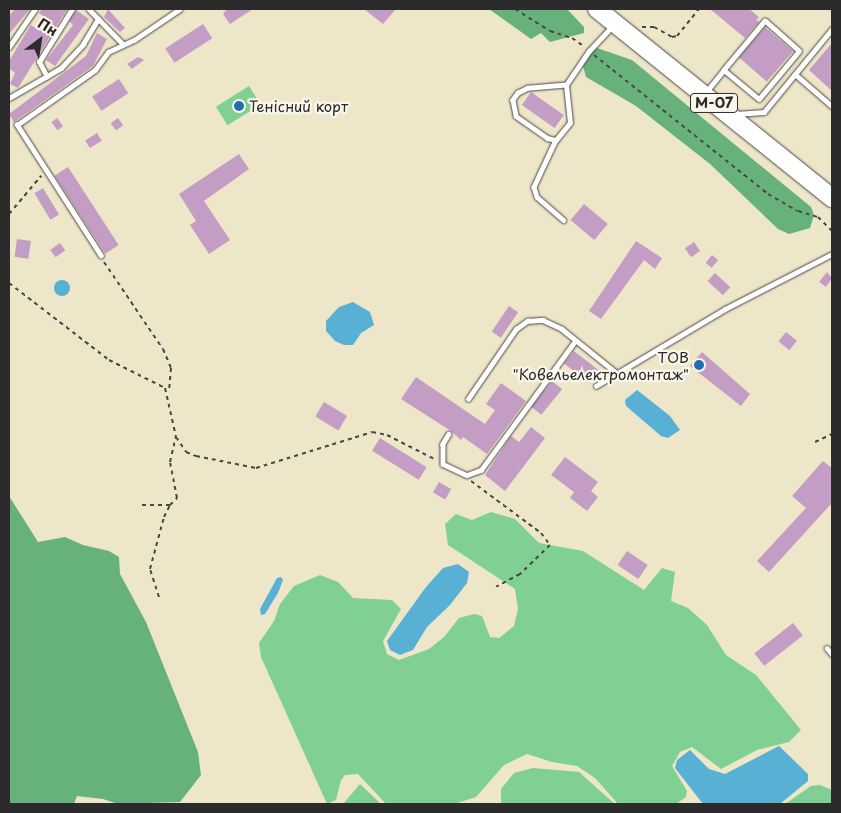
<!DOCTYPE html>
<html>
<head>
<meta charset="utf-8">
<style>
  body { margin:0 }
  #map { position:relative; width:841px; height:813px; overflow:hidden; background:#eee6c9; font-family:"Playpen Sans",sans-serif }
  div>[style] { position:absolute }
  [style*='--x'] { left:calc(var(--x)*1px); top:calc(var(--y)*1px); width:calc(var(--w)*1px); rotate:calc(var(--a)*1deg) }
  .green>* { inset:0; background:#7fd092; transform-origin:0 0 }
  .forest>* { inset:0; background:#67b27c }
  .water>* { inset:0; background:#58b1d5 }
  .round { border-radius:50% }
  .building>* { inset:0; background:#c49dc5; transform-origin:0 0 }
  .path>* { height:2px; margin-top:-1px; transform-origin:0; background:repeating-linear-gradient(90deg,#484743 0 4px,transparent 0 8px) }
  .roads { filter:drop-shadow(0 0 1px #484743) drop-shadow(0 0 1px #484743) }
  .lane>* { height:4.5px; margin:-2.25px; padding:0 2.25px; transform-origin:2.25px; border-radius:2.25px; background:#fff }
  .highway>* { height:18px; margin:-9px; padding:0 9px; transform-origin:9px; border-radius:9px; background:#fff }
  .dots>* { width:14px; height:14px; translate:-50% -50%; box-sizing:border-box; border:2px solid #fbf7ec; border-radius:50% }
  span { translate:-50% -50%; white-space:nowrap; text-align:center; line-height:1.15; -webkit-text-stroke:4.5px #fbf7ec; paint-order:stroke }
  .shield-label span { padding:1px 4px; background:#fbf7ec; border:1px solid; border-radius:4px; -webkit-text-stroke-width:0 }
  .shield-label { font-size:14px; color:#2b2b2b; font-weight:700 }
  .poi-label { font-size:15px; color:#2b2b2b }
  .left { translate:0 -50%; text-align:left }
  .right { translate:-100% -50%; text-align:right }
  .frame { position:absolute; inset:0; border:10px solid #2b2b2b; pointer-events:none }
  .north { position:absolute; left:15px; top:15px; width:50px; height:50px; -webkit-text-stroke:4px #fbf7ec; paint-order:stroke; rotate:31deg; font-size:14px; font-weight:700; line-height:20px; text-align:center; color:#2b2b2b }
  .north::after { content:''; display:block; margin:auto; width:18px; height:22px; background:#2b2b2b; clip-path:polygon(50% 0,100% 100%,50% 72%,0 100%) }
</style>
</head>
<body>
<div id="map">
  <div class="green">
    <i style="left:249px;top:86px;width:22px;height:39px;rotate:58deg"></i>
    <i style="clip-path:polygon(491px 512px,515px 519px,539px 543px,583px 551px,644px 590px,662px 568px,675px 572px,671px 601px,688px 608px,707px 625px,726px 655px,756px 675px,801px 730px,789px 742px,757px 750px,721px 769px,692px 747px,680px 752px,672px 766px,687px 791px,686px 797px,676px 804px,618px 804px,595px 778px,577px 766px,552px 762px,527px 754px,504px 765px,476px 797px,454px 804px,386px 804px,358px 774px,345px 775px,341px 780px,336px 800px,327px 804px,261px 657px,259px 643px,274px 621px,280px 604px,294px 586px,320px 575px,338px 582px,353px 598px,392px 600px,401px 609px,383px 641px,387px 654px,399px 660px,429px 649px,444px 637px,459px 618px,474px 614px,482px 616px,490px 637px,499px 638px,514px 626px,518px 609px,515px 589px,448px 545px,445px 524px,456px 514px,472px 520px)"></i>
    <i style="clip-path:polygon(533px 768px,579px 772px,615px 804px,501px 804px,501px 789px,514px 773px)"></i>
    <i style="clip-path:polygon(360px 784px,381px 804px,343px 804px)"></i>
    <i style="clip-path:polygon(820px 785px,832px 790px,832px 804px,785px 804px,811px 786px)"></i>
  </div>
  <div class="forest">
    <i style="clip-path:polygon(489px 9px,567px 9px,584px 27px,584px 33px,550px 42px,541px 33px,531px 39px)"></i>
    <i style="clip-path:polygon(594px 47px,632px 60px,811px 207px,814px 215px,810px 228px,789px 234px,778px 229px,710px 164px,636px 106px,586px 77px,583px 66px,585px 54px)"></i>
    <i style="clip-path:polygon(9px 496px,38px 542px,65px 537px,83px 545px,109px 551px,119px 557px,120px 574px,146px 622px,198px 752px,201px 775px,180px 802px,118px 804px,103px 799px,77px 796px,74px 804px,9px 804px)"></i>
  </div>
  <div class="water">
    <i class="round" style="left:54px;top:280px;width:16px;height:16px"></i>
    <i style="clip-path:polygon(353px 302px,370px 312px,374px 325px,361px 333px,353px 345px,344px 345px,335px 341px,326px 331px,326px 321px,339px 307px)"></i>
    <i style="clip-path:polygon(637px 390px,670px 416px,680px 430px,668px 438px,661px 436px,626px 406px,625px 400px)"></i>
    <i style="clip-path:polygon(458px 564px,469px 572px,467px 583px,450px 605px,427px 627px,413px 650px,400px 655px,390px 650px,387px 641px,426px 587px,443px 568px)"></i>
    <i style="clip-path:polygon(281px 577px,283px 580px,278px 593px,265px 614px,261px 615px,260px 609px,277px 578px)"></i>
    <i style="clip-path:polygon(779px 746px,808px 774px,808px 781px,780px 804px,703px 804px,675px 768px,677px 760px,690px 750px,709px 769px,725px 774px)"></i>
  </div>
  <div class="building">
    <i style="clip-path:polygon(15px 9px,30px 9px,9px 34px,9px 16px)"></i>
    <i style="clip-path:polygon(42px 9px,67px 9px,18px 88px,10px 84px,15px 73px,9px 68px,9px 61px,31px 25px,40px 31px,48px 19px,39px 13px)"></i>
    <i style="clip-path:polygon(108px 9px,125px 28px,120px 32px,104px 17px)"></i>
    <i style="clip-path:polygon(227px 9px,253px 9px,230px 24px,223px 14px)"></i>
    <i style="clip-path:polygon(364px 9px,396px 9px,383px 24px)"></i>
    <i style="clip-path:polygon(710px 9px,749px 9px,759px 17px,756px 20px,759px 22px,745px 38px)"></i>
    <i style="clip-path:polygon(76px 10px,89px 19px,55px 66px,46px 60px,73px 25px,69px 21px)"></i>
    <i style="left:203px;top:24px;width:17px;height:45px;rotate:57deg"></i>
    <i style="left:765px;top:27px;width:37px;height:40px;rotate:41deg"></i>
    <i style="clip-path:polygon(97px 33px,107px 39px,93px 66px,14px 122px,9px 114px,86px 56px)"></i>
    <i style="clip-path:polygon(832px 43px,832px 91px,809px 70px)"></i>
    <i style="clip-path:polygon(138px 57px,144px 60px,132px 69px,127px 64px)"></i>
    <i style="left:119px;top:79px;width:17px;height:32px;rotate:57deg"></i>
    <i style="left:531px;top:92px;width:40px;height:16px;rotate:35deg"></i>
    <i style="left:57px;top:118px;width:10px;height:7px;rotate:53deg"></i>
    <i style="left:118px;top:118px;width:9px;height:9px;rotate:54deg"></i>
    <i style="left:97px;top:133px;width:9px;height:14px;rotate:58deg"></i>
    <i style="clip-path:polygon(239px 154px,249px 169px,204px 201px,230px 240px,209px 254px,190px 225px,196px 221px,179px 194px)"></i>
    <i style="left:68px;top:167px;width:93px;height:16px;rotate:57deg"></i>
    <i style="left:43px;top:188px;width:31px;height:10px;rotate:59deg"></i>
    <i style="left:584px;top:204px;width:31px;height:21px;rotate:40deg"></i>
    <i style="left:17px;top:239px;width:14px;height:18px;rotate:8deg"></i>
    <i style="clip-path:polygon(636px 241px,662px 258px,655px 269px,644px 260px,601px 319px,589px 311px)"></i>
    <i style="left:694px;top:242px;width:11px;height:11px;rotate:56deg"></i>
    <i style="left:60px;top:243px;width:9px;height:12px;rotate:54deg"></i>
    <i style="left:712px;top:255px;width:8px;height:10px;rotate:40deg"></i>
    <i style="clip-path:polygon(827px 272px,832px 278px,826px 287px,819px 282px)"></i>
    <i style="left:715px;top:273px;width:21px;height:11px;rotate:43deg"></i>
    <i style="left:509px;top:306px;width:11px;height:31px;rotate:34deg"></i>
    <i style="left:786px;top:332px;width:14px;height:12px;rotate:39deg"></i>
    <i style="left:574px;top:351px;width:31px;height:16px;rotate:38deg"></i>
    <i style="clip-path:polygon(702px 352px,750px 394px,741px 406px,690px 366px)"></i>
    <i style="clip-path:polygon(416px 377px,485px 424px,495px 410px,486px 404px,501px 383px,526px 401px,487px 454px,463px 437px,461px 440px,451px 431px,401px 399px)"></i>
    <i style="left:552px;top:381px;width:13px;height:33px;rotate:39deg"></i>
    <i style="left:324px;top:402px;width:27px;height:17px;rotate:31deg"></i>
    <i style="clip-path:polygon(531px 427px,545px 438px,505px 491px,485px 475px,511px 436px,519px 442px)"></i>
    <i style="left:380px;top:438px;width:55px;height:15px;rotate:32deg"></i>
    <i style="clip-path:polygon(565px 457px,598px 482px,591px 491px,598px 497px,587px 511px,570px 498px,574px 492px,551px 475px)"></i>
    <i style="clip-path:polygon(823px 461px,832px 468px,832px 503px,769px 572px,757px 561px,806px 508px,792px 496px)"></i>
    <i style="left:439px;top:482px;width:14px;height:12px;rotate:30deg"></i>
    <i style="left:627px;top:551px;width:25px;height:17px;rotate:34deg"></i>
    <i style="left:793px;top:623px;width:16px;height:49px;rotate:52deg"></i>
  </div>
  <div class="path">
    <i style="--x:515;--y:9;--w:41;--a:32.2"></i>
    <i style="--x:550;--y:31;--w:23;--a:18"></i>
    <i style="--x:572;--y:38;--w:16;--a:35"></i>
    <i style="--x:642;--y:27;--w:12;--a:0"></i>
    <i style="--x:654;--y:27;--w:21;--a:29"></i>
    <i style="--x:672;--y:37;--w:5;--a:-11"></i>
    <i style="--x:677;--y:36;--w:35;--a:-51"></i>
    <i style="--x:594;--y:55;--w:223;--a:38.6"></i>
    <i style="--x:768;--y:194;--w:34;--a:30"></i>
    <i style="--x:798;--y:211;--w:21;--a:17"></i>
    <i style="--x:818;--y:217;--w:20;--a:45"></i>
    <i style="--x:9;--y:214;--w:50;--a:-49.9"></i>
    <i style="--x:104;--y:262;--w:105;--a:55.9"></i>
    <i style="--x:163;--y:349;--w:21;--a:67"></i>
    <i style="--x:171;--y:368;--w:24;--a:95"></i>
    <i style="--x:9;--y:283;--w:126;--a:37.6"></i>
    <i style="--x:109;--y:360;--w:63;--a:26.6"></i>
    <i style="--x:165;--y:388;--w:50;--a:77.3"></i>
    <i style="--x:176;--y:437;--w:18;--a:56"></i>
    <i style="--x:186;--y:452;--w:11;--a:22"></i>
    <i style="--x:196;--y:456;--w:61;--a:11.3"></i>
    <i style="--x:256;--y:468;--w:121;--a:-17.2"></i>
    <i style="--x:372;--y:432;--w:15;--a:11"></i>
    <i style="--x:387;--y:435;--w:55;--a:27"></i>
    <i style="--x:815;--y:442;--w:19;--a:-25"></i>
    <i style="--x:471;--y:481;--w:87;--a:36.6"></i>
    <i style="--x:541;--y:533;--w:15;--a:53"></i>
    <i style="--x:550;--y:545;--w:42;--a:136"></i>
    <i style="--x:520;--y:574;--w:27;--a:152"></i>
    <i style="--x:142;--y:505;--w:28;--a:0"></i>
    <i style="--x:170;--y:505;--w:10;--a:-45"></i>
    <i style="--x:177;--y:498;--w:37;--a:-101"></i>
    <i style="--x:170;--y:462;--w:26;--a:-77"></i>
    <i style="--x:159;--y:597;--w:29;--a:-108"></i>
    <i style="--x:150;--y:569;--w:54;--a:-74.9"></i>
    <i style="--x:164;--y:517;--w:13;--a:-63"></i>
  </div>
  <div class="roads">
    <div class="lane">
      <i style="--x:89;--y:9;--w:49;--a:45.8"></i>
      <i style="--x:9;--y:47;--w:46;--a:-55.6"></i>
      <i style="--x:795;--y:74;--w:49;--a:40.9"></i>
      <i style="--x:47;--y:77;--w:17;--a:-118"></i>
      <i style="--x:39;--y:62;--w:62;--a:-58.1"></i>
      <i style="--x:566;--y:85;--w:38;--a:175"></i>
      <i style="--x:528;--y:88;--w:11;--a:153"></i>
      <i style="--x:518;--y:93;--w:9;--a:126"></i>
      <i style="--x:513;--y:100;--w:16;--a:79"></i>
      <i style="--x:516;--y:116;--w:38;--a:35"></i>
      <i style="--x:547;--y:138;--w:9;--a:13"></i>
      <i style="--x:556;--y:140;--w:22;--a:-51"></i>
      <i style="--x:570;--y:123;--w:38;--a:-96"></i>
      <i style="--x:566;--y:85;--w:41;--a:-55.9"></i>
      <i style="--x:589;--y:51;--w:34;--a:-47"></i>
      <i style="--x:706;--y:92;--w:28;--a:-51"></i>
      <i style="--x:724;--y:70;--w:45;--a:39.6"></i>
      <i style="--x:759;--y:99;--w:62;--a:-50.2"></i>
      <i style="--x:799;--y:51;--w:45;--a:-138.6"></i>
      <i style="--x:765;--y:21;--w:64;--a:129.9"></i>
      <i style="--x:9;--y:98;--w:60;--a:-30"></i>
      <i style="--x:61;--y:68;--w:33;--a:-47"></i>
      <i style="--x:83;--y:44;--w:29;--a:-59"></i>
      <i style="--x:736;--y:114;--w:28;--a:-4"></i>
      <i style="--x:764;--y:112;--w:107;--a:-50.7"></i>
      <i style="--x:556;--y:140;--w:52;--a:115.1"></i>
      <i style="--x:534;--y:187;--w:10;--a:73"></i>
      <i style="--x:537;--y:197;--w:35;--a:41"></i>
      <i style="--x:101;--y:256;--w:156;--a:-122.7"></i>
      <i style="--x:17;--y:125;--w:95;--a:-35.2"></i>
      <i style="--x:95;--y:70;--w:22;--a:-54"></i>
      <i style="--x:108;--y:52;--w:29;--a:-25"></i>
      <i style="--x:134;--y:40;--w:55;--a:-34"></i>
      <i style="--x:596;--y:386;--w:150;--a:-30.8"></i>
      <i style="--x:725;--y:309;--w:120;--a:-27.2"></i>
      <i style="--x:468;--y:399;--w:85;--a:-55.6"></i>
      <i style="--x:516;--y:329;--w:14;--a:-36"></i>
      <i style="--x:527;--y:321;--w:16;--a:-4"></i>
      <i style="--x:543;--y:320;--w:21;--a:25"></i>
      <i style="--x:562;--y:329;--w:72;--a:38.8"></i>
      <i style="--x:449;--y:434;--w:12;--a:121"></i>
      <i style="--x:443;--y:444;--w:20;--a:90"></i>
      <i style="--x:443;--y:464;--w:26;--a:25"></i>
      <i style="--x:467;--y:475;--w:15;--a:-20"></i>
      <i style="--x:481;--y:470;--w:160;--a:-53.9"></i>
      <i style="--x:827;--y:648;--w:8;--a:50"></i>
    </div>
    <div class="highway">
      <i style="--x:597;--y:9;--w:302;--a:38.8"></i>
    </div>
  </div>
  <div class="dots">
    <i style="left:239px;top:106px;background:#1f6fb2"></i>
    <i style="left:699px;top:365px;background:#1f6fb2"></i>
  </div>
  <div class="shield-label">
    <span style="left:714px;top:103px">М-07</span>
  </div>
  <div class="poi-label">
    <span class="left" style="left:249px;top:106px">Тенісний корт</span>
    <span class="right" style="left:689px;top:365px">ТОВ<br>"Ковельелектромонтаж"</span>
  </div>
  <div class="frame"></div>
  <div class="north">Пн</div>
</div>
</body>
</html>
